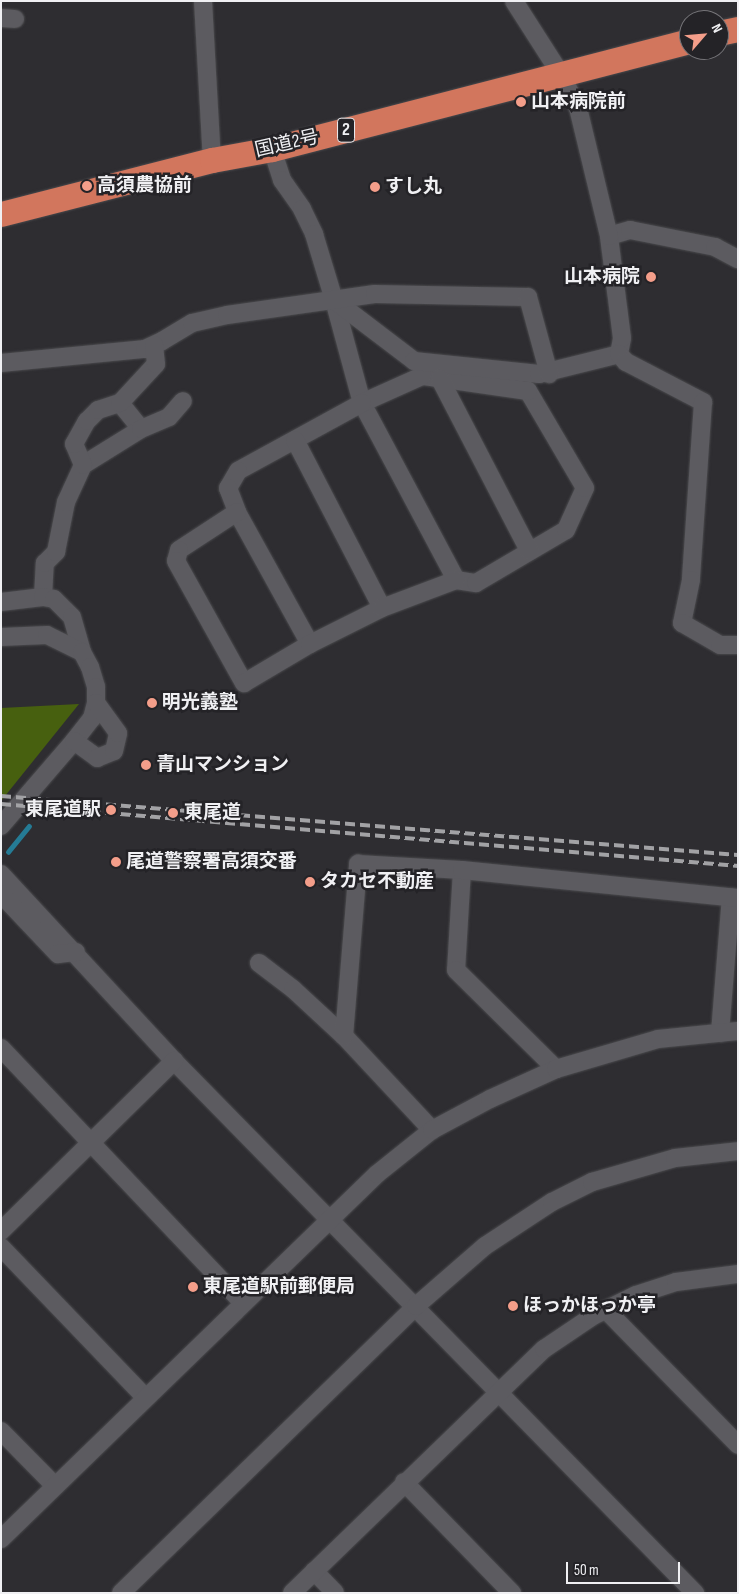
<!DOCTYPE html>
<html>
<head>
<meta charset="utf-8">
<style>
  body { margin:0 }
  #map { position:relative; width:739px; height:1594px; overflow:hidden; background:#2e2d31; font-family:"Sofia Sans Condensed","Noto Sans JP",sans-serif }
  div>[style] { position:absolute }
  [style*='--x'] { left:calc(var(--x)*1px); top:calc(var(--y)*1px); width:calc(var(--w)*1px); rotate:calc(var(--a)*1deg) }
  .green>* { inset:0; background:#47600f }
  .stream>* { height:4.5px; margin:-2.25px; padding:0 2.25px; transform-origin:2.25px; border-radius:2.25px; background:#257b95 }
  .roads { filter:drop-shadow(0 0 1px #4a4a4d) drop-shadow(0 0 1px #4a4a4d) }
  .minor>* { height:18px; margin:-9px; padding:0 9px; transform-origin:9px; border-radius:9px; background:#5c5b60 }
  .highway>* { height:25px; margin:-12.5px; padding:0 12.5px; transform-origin:12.5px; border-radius:12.5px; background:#d2765d }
  .rail>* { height:4px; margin-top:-2px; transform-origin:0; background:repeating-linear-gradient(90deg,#a2a2a5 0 10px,transparent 0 15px) }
  .dots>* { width:14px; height:14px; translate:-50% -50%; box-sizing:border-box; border:2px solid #242327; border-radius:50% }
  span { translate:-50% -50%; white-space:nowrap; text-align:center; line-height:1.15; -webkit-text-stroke:5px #242327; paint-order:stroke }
  .shield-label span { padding:1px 4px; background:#242327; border:1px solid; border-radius:4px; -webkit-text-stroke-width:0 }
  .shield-label { font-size:18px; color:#f0f0f3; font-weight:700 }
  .poi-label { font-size:19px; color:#f0f0f3; font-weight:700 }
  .left { translate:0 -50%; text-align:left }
  .right { translate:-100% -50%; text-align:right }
  .street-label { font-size:19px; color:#f0f0f3 }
  .frame { position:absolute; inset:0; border:2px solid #f0f0f3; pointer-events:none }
  .north { position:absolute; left:679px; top:10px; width:50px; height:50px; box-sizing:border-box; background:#242327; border:1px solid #767579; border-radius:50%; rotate:63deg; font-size:14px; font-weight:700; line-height:20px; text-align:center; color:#f0f0f3 }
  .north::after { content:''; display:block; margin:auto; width:18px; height:22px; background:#f49e8a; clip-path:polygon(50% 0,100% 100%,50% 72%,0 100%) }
  .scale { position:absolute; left:566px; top:1562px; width:114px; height:22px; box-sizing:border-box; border:2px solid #f0f0f3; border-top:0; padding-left:6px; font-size:15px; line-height:18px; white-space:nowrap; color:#f0f0f3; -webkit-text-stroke:4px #242327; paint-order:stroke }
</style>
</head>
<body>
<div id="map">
  <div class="green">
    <i style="clip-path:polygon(79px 704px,1px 801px,1px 708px)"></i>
  </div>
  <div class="stream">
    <i style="--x:8;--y:852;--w:33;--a:-51"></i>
  </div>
  <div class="roads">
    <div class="minor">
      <i style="--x:203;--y:1;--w:159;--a:86.8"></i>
      <i style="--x:1;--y:18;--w:14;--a:4"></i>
      <i style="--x:272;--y:149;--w:33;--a:72"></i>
      <i style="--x:282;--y:180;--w:35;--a:55"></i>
      <i style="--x:302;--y:209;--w:28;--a:64"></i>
      <i style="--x:314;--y:234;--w:69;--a:73.1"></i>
      <i style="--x:334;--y:300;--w:107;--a:74.8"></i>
      <i style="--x:362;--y:403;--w:200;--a:62"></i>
      <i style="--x:456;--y:580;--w:20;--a:9"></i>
      <i style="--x:476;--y:583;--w:104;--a:-30.5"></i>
      <i style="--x:566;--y:530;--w:46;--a:-65.7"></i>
      <i style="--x:585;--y:488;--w:113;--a:-120.4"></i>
      <i style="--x:528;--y:391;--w:107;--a:-171.9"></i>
      <i style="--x:422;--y:376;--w:66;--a:155.8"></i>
      <i style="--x:362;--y:403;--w:141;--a:151.3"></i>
      <i style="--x:238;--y:471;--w:20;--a:120"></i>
      <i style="--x:228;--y:488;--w:26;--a:69"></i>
      <i style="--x:237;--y:512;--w:151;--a:61.1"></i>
      <i style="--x:609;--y:236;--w:22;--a:-16"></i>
      <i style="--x:630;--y:230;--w:87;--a:11.3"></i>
      <i style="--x:715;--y:247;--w:26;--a:28"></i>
      <i style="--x:334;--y:300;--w:101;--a:37.3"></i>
      <i style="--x:414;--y:361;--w:126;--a:5.9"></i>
      <i style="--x:539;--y:374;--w:82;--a:-14"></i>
      <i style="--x:619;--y:354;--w:16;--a:-79"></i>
      <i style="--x:622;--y:338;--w:103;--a:-97.3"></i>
      <i style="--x:609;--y:236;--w:132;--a:-103.6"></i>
      <i style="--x:578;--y:108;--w:39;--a:-117"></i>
      <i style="--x:560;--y:73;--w:85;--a:-122.6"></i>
      <i style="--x:619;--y:354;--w:11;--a:49"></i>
      <i style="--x:626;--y:362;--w:87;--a:27.5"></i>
      <i style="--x:703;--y:402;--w:178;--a:93.9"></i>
      <i style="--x:691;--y:580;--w:44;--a:101.8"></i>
      <i style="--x:682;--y:623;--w:44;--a:30.1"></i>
      <i style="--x:720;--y:645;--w:18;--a:0"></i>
      <i style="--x:1;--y:363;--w:145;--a:-5.6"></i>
      <i style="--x:145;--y:349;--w:19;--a:-25"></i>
      <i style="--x:162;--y:341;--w:35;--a:-31"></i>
      <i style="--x:192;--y:323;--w:36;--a:-13"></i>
      <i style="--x:227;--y:315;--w:149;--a:-8.1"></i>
      <i style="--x:375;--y:294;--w:153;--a:1.1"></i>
      <i style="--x:528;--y:297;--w:80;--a:74.7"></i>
      <i style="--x:440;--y:379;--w:194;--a:62.6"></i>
      <i style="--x:120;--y:403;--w:33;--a:51"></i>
      <i style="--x:295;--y:440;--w:189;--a:62.6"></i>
      <i style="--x:83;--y:465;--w:68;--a:-31.8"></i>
      <i style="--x:141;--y:429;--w:30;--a:-23"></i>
      <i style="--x:169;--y:417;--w:21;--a:-49"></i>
      <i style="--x:237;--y:512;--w:69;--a:146.8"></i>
      <i style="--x:179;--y:550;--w:11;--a:105"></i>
      <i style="--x:176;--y:561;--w:140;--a:60.9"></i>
      <i style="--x:244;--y:683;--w:77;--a:-30.6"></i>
      <i style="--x:310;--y:644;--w:80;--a:-26.6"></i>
      <i style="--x:382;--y:608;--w:79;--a:-20.7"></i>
      <i style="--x:43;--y:597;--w:34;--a:-87"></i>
      <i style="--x:45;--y:563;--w:16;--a:-45"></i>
      <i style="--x:56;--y:552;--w:51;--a:-78.7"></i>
      <i style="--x:66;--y:502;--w:41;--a:-65.3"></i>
      <i style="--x:83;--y:465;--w:23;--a:-113"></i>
      <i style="--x:74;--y:444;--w:26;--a:-61"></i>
      <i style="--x:87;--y:421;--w:16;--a:-45"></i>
      <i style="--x:98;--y:410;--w:23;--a:-18"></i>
      <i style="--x:120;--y:403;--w:53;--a:-47.3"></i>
      <i style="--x:156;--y:364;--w:19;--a:-96"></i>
      <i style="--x:1;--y:602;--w:42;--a:-6.8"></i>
      <i style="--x:43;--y:597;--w:11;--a:10"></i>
      <i style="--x:54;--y:599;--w:25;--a:45"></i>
      <i style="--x:72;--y:617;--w:36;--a:74"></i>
      <i style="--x:1;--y:637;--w:46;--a:-2.5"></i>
      <i style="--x:47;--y:635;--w:39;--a:26"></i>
      <i style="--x:82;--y:652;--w:17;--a:62"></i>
      <i style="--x:90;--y:667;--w:21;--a:73"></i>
      <i style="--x:96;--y:687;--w:16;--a:90"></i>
      <i style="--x:96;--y:703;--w:16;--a:105"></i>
      <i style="--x:92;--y:718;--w:29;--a:128"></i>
      <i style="--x:74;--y:741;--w:112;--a:130.7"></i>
      <i style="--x:74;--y:741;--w:29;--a:36"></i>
      <i style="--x:97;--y:758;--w:18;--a:-22"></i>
      <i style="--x:114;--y:751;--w:18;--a:-77"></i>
      <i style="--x:118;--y:733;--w:37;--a:-126"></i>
      <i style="--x:462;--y:870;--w:100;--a:93.4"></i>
      <i style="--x:456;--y:970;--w:141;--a:44.7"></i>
      <i style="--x:1;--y:874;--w:255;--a:47.2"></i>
      <i style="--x:174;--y:1061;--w:745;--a:45.6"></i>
      <i style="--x:1;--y:894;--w:83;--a:46.5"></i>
      <i style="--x:58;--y:954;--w:18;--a:-6"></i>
      <i style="--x:259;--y:963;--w:43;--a:37.4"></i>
      <i style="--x:293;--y:989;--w:69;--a:42.7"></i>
      <i style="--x:344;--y:1036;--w:129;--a:46.9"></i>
      <i style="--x:720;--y:1033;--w:136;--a:-85.4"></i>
      <i style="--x:344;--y:1036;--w:173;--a:-85.3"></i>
      <i style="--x:358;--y:864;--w:104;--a:3.3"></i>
      <i style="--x:462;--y:870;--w:277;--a:5.8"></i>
      <i style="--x:1;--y:1048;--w:352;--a:46.5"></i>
      <i style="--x:1;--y:1231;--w:243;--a:-44.5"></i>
      <i style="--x:1;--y:1247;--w:209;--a:46.2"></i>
      <i style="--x:606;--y:1310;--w:189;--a:45.6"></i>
      <i style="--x:1;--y:1431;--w:77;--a:45.5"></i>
      <i style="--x:404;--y:1482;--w:155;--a:45.8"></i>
      <i style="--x:1;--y:1539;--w:524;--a:-44.15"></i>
      <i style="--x:377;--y:1174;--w:70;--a:-38.7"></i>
      <i style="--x:432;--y:1130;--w:66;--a:-28.1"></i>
      <i style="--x:490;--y:1099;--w:72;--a:-24.4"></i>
      <i style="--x:556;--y:1069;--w:106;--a:-16.4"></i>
      <i style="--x:658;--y:1039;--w:80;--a:-5.7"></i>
      <i style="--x:314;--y:1571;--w:30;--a:46"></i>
      <i style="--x:121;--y:1593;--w:412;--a:-44.2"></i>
      <i style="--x:416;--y:1306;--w:91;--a:-41"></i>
      <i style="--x:485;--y:1246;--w:80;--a:-33.3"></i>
      <i style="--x:552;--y:1202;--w:45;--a:-26.6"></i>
      <i style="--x:592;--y:1182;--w:86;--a:-16.1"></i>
      <i style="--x:675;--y:1158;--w:63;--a:-6.3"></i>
      <i style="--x:292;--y:1593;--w:351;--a:-44.1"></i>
      <i style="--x:544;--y:1349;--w:59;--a:-34"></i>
      <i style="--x:593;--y:1316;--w:48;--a:-26"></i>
      <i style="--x:636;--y:1295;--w:42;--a:-18"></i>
      <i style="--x:676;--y:1282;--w:63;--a:-7.4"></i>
    </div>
    <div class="highway">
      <i style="--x:719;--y:33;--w:19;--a:-12"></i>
      <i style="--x:1;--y:214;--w:218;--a:-14.4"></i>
      <i style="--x:212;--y:160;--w:61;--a:-10.4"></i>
      <i style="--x:272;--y:149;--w:431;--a:-14.5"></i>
    </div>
  </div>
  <div class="rail">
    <i style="--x:1;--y:796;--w:739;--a:4.58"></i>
    <i style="--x:1;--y:804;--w:740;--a:4.81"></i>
  </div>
  <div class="dots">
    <i style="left:521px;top:102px;background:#f49e8a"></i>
    <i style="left:87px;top:186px;background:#f49e8a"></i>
    <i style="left:375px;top:187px;background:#f49e8a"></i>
    <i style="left:651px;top:277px;background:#f49e8a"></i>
    <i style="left:152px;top:703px;background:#f49e8a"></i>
    <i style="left:146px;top:765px;background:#f49e8a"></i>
    <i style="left:111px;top:810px;background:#f49e8a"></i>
    <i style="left:173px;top:813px;background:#f49e8a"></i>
    <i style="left:116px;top:862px;background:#f49e8a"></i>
    <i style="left:310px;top:882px;background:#f49e8a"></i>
    <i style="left:193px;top:1287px;background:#f49e8a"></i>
    <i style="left:513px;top:1306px;background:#f49e8a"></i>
  </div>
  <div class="shield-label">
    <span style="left:346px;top:130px">2</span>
  </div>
  <div class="poi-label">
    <span class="left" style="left:531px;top:102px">山本病院前</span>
    <span class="left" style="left:97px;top:186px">高須農協前</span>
    <span class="left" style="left:385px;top:187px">すし丸</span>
    <span class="right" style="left:640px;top:277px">山本病院</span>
    <span class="left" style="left:162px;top:703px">明光義塾</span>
    <span class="left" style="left:156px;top:765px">青山マンション</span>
    <span class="right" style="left:101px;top:810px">東尾道駅</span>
    <span class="left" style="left:184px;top:813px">東尾道</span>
    <span class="left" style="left:126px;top:862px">尾道警察署高須交番</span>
    <span class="left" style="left:320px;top:882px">タカセ不動産</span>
    <span class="left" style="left:203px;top:1287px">東尾道駅前郵便局</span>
    <span class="left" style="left:523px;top:1306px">ほっかほっか亭</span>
  </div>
  <div class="street-label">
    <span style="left:287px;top:144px;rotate:-13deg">国道2号</span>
  </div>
  <div class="frame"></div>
  <div class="north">N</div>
  <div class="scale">50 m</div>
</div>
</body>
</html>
